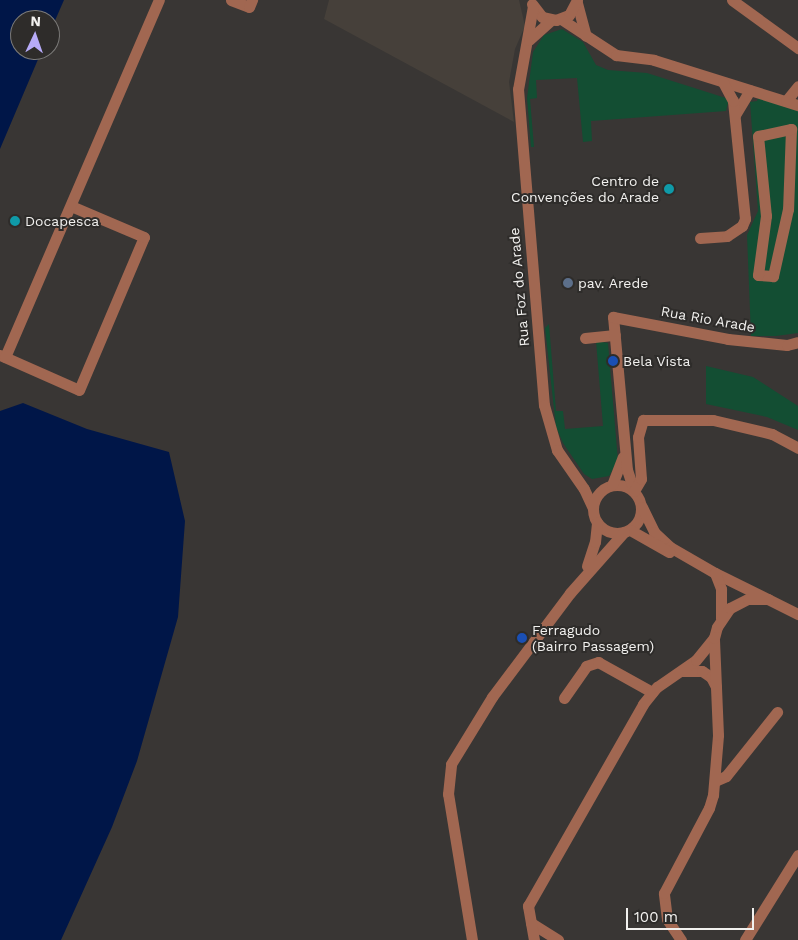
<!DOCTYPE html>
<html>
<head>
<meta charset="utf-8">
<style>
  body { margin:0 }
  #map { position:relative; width:798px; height:940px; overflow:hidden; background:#393634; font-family:"Work Sans",sans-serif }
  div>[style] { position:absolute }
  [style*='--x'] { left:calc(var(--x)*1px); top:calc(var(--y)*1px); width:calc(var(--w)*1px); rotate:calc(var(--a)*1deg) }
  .built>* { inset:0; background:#46403a }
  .green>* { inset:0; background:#134e33 }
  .water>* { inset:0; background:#001648 }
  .minor>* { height:11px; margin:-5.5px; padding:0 5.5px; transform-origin:5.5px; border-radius:5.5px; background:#a16751 }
  .minor>.ring { margin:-5.5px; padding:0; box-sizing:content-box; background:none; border:11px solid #a16751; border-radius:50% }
  .dots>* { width:14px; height:14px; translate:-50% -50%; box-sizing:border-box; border:2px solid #2e2c2a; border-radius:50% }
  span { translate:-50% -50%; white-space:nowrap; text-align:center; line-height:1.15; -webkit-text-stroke:4px #2e2c2a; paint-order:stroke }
  .poi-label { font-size:14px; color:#f2f1ef }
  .right { translate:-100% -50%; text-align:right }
  .left { translate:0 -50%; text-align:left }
  .street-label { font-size:14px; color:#f2f1ef }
  .north { position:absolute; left:10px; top:10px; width:50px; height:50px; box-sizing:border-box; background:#2e2c2a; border:1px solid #7c7b79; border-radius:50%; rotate:3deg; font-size:14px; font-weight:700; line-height:20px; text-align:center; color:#f2f1ef }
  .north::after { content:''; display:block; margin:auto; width:18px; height:22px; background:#b7abf8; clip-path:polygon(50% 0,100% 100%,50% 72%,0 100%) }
  .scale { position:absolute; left:626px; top:908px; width:128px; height:22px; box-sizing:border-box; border:2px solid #f2f1ef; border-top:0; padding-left:6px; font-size:15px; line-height:18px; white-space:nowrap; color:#f2f1ef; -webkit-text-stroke:4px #2e2c2a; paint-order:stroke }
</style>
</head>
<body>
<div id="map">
  <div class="built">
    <i style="clip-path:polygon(329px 0,519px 0,525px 26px,515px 49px,509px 82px,514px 122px,324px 19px)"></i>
  </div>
  <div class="green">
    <i style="clip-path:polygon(562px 29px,583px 42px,596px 65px,608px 70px,647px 73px,729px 99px,726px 111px,591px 121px,592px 141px,583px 142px,577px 78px,536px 80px,537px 98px,530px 99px,534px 147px,531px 147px,527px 98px,533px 52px,544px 35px)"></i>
    <i style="clip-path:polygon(758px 98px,798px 111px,798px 333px,776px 336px,751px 336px,747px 235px,758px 211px,750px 102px,757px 101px)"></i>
    <i style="clip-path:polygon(549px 324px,556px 411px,563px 411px,565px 429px,603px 426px,596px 341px,608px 343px,618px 461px,609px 476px,592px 479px,584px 474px,563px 443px,556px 427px,545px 328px)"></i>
    <i style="clip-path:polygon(706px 366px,753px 377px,798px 406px,798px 430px,767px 417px,706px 404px)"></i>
  </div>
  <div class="water">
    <i style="clip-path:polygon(0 0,64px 0,50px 32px,50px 20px,20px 20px,20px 50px,42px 50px,0 149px)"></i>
    <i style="clip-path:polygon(23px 403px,87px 429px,169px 452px,185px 521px,178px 617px,137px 761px,112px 827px,61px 940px,0 940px,0 411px)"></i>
  </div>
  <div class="minor">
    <i style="--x:231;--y:0;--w:19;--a:21"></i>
    <i style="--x:249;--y:7;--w:8;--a:-67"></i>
    <i style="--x:732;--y:0;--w:82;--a:36"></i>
    <i style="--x:577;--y:3;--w:34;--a:75"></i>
    <i style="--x:532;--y:4;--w:16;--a:52"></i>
    <i style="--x:542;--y:17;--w:14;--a:12"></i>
    <i style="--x:556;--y:20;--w:14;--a:-21"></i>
    <i style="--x:569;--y:15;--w:17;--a:-62"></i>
    <i style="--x:533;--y:6;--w:84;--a:100.2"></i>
    <i style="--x:518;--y:89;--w:317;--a:85.3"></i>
    <i style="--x:544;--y:405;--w:47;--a:73.9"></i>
    <i style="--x:557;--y:450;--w:47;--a:55.3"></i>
    <i style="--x:584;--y:489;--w:21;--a:65"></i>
    <i style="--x:561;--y:19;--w:66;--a:33.2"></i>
    <i style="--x:616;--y:55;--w:38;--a:7"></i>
    <i style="--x:654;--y:60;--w:151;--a:17.4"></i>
    <i style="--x:529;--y:40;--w:30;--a:-42"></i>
    <i style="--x:786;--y:101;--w:19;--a:-51"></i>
    <i style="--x:735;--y:115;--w:29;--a:-59"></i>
    <i style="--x:791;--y:129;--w:80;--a:92.1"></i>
    <i style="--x:788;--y:209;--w:69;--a:102.6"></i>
    <i style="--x:773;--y:276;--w:15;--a:-176"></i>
    <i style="--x:758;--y:275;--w:60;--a:-82.3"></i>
    <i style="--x:766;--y:216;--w:80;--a:-95.7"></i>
    <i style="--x:758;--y:136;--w:34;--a:-12"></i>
    <i style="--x:700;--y:238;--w:27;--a:-4"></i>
    <i style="--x:727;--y:236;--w:18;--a:-34"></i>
    <i style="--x:742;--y:226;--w:8;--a:-67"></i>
    <i style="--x:745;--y:219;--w:119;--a:-95.8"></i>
    <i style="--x:733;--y:101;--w:21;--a:-118"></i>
    <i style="--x:585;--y:338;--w:30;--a:-6"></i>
    <i style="--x:0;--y:355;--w:86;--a:23.9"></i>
    <i style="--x:79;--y:390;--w:166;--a:-67"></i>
    <i style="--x:144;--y:237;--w:79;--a:-157"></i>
    <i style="--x:5;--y:357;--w:389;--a:-66.7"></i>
    <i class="ring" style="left:593px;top:485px;width:37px;height:37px"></i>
    <i style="--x:612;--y:485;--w:30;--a:-69"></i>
    <i style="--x:634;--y:491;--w:22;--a:-108"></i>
    <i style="--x:627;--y:470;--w:154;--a:-95.2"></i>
    <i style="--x:613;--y:317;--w:117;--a:10.8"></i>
    <i style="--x:728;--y:339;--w:59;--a:5.8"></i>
    <i style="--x:787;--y:345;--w:11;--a:-15"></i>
    <i style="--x:634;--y:491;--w:14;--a:-60"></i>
    <i style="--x:641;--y:479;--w:42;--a:-94.1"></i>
    <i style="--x:638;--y:437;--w:18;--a:-74"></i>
    <i style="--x:643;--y:420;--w:70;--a:0"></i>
    <i style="--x:713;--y:420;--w:61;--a:13.3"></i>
    <i style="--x:772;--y:434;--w:30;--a:28"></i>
    <i style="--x:642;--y:507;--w:28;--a:64"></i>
    <i style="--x:654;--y:532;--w:22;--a:43"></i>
    <i style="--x:670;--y:547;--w:52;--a:30"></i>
    <i style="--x:715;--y:573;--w:93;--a:26.3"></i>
    <i style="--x:630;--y:530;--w:45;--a:29.4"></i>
    <i style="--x:587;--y:566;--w:25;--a:-72"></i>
    <i style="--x:595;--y:542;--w:20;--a:-84"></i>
    <i style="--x:715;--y:573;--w:17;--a:69"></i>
    <i style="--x:721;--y:589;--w:29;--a:90"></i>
    <i style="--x:682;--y:671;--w:20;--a:0"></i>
    <i style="--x:702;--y:671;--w:11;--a:34"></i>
    <i style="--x:711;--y:677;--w:11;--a:63"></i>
    <i style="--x:564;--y:698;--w:39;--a:-55"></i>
    <i style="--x:586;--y:666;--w:13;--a:-18"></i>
    <i style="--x:598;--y:662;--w:62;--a:29.1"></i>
    <i style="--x:715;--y:781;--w:12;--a:-24"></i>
    <i style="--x:726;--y:776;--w:82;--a:-51.4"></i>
    <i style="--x:531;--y:923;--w:32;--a:32"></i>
    <i style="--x:472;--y:940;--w:148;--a:-99.3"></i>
    <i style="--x:448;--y:794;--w:30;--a:-84"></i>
    <i style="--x:451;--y:764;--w:79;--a:-58.5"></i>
    <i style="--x:492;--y:697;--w:130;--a:-53.1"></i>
    <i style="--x:570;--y:593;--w:81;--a:-48.5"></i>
    <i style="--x:534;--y:940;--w:35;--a:-100"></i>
    <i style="--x:528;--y:906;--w:232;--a:-60.3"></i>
    <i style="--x:643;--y:704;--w:22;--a:-51"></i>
    <i style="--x:657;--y:687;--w:47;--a:-34.7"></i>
    <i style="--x:696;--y:660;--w:28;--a:-51"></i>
    <i style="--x:681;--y:940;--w:25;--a:-124"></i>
    <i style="--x:667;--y:919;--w:26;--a:-97"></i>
    <i style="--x:664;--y:893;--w:96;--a:-62.1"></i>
    <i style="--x:709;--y:808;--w:14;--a:-73"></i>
    <i style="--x:713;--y:795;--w:60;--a:-85.2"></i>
    <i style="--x:718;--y:735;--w:97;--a:-92.4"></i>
    <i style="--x:714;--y:638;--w:11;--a:-75"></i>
    <i style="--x:717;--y:627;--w:23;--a:-56"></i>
    <i style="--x:730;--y:608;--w:20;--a:-27"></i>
    <i style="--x:748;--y:599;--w:20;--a:0"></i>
    <i style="--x:745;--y:940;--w:100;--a:-58.1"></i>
  </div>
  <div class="dots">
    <i style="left:669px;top:189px;background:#0f9aa8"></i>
    <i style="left:15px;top:221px;background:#0f9aa8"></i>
    <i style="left:568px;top:283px;background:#5c6f8a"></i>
    <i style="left:613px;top:361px;background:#1a4fb4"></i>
    <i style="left:522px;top:638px;background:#1a4fb4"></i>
  </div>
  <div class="poi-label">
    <span class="right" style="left:659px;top:189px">Centro de<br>Convenções do Arade</span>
    <span class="left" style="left:25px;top:221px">Docapesca</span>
    <span class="left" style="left:578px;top:283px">pav. Arede</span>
    <span class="left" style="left:623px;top:361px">Bela Vista</span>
    <span class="left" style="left:532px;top:638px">Ferragudo<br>(Bairro Passagem)</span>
  </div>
  <div class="street-label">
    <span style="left:519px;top:287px;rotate:-95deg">Rua Foz do Arade</span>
    <span style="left:708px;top:319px;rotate:10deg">Rua Rio Arade</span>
  </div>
  <div class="north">N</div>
  <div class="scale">100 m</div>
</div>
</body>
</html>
